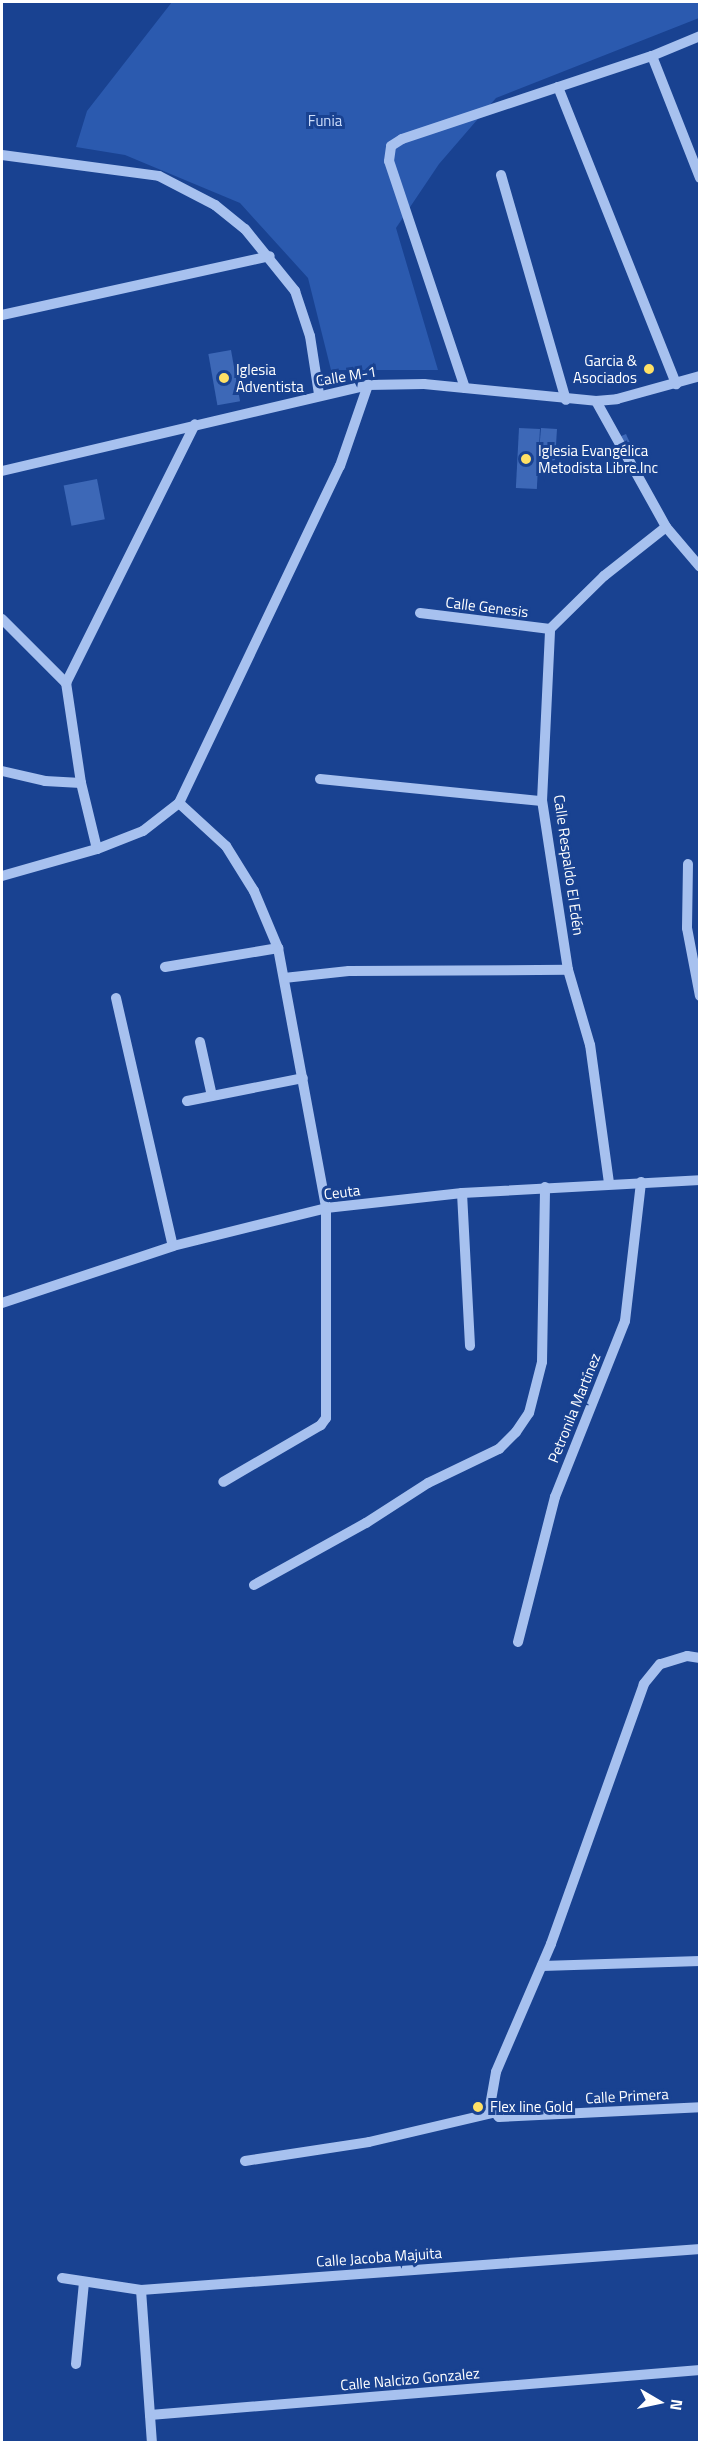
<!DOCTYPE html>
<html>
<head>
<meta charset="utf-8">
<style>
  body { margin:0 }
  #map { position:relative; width:701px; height:2444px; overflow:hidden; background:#194291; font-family:"Titillium Web",sans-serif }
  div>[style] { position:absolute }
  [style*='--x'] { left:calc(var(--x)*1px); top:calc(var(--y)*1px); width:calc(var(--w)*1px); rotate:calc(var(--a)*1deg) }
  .green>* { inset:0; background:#2b5aaf }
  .building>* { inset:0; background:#3d68b7; transform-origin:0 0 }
  .minor>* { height:10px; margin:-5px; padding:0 5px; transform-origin:5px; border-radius:5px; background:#a7c1ef }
  .dots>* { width:16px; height:16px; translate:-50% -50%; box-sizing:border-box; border:3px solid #194291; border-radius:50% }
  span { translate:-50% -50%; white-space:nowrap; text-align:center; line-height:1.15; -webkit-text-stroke:6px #194291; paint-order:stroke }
  .park-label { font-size:15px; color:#cedefb }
  .poi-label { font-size:15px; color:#fff }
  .right { translate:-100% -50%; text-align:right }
  .left { translate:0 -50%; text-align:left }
  .street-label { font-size:15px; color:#fff }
  .frame { position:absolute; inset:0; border:3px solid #fff; pointer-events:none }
  .north { position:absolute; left:629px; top:2372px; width:60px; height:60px; -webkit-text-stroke:4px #194291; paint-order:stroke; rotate:99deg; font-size:16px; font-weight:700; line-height:24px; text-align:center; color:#fff }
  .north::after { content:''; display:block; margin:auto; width:21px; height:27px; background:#fff; clip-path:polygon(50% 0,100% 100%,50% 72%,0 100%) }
</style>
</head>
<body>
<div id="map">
  <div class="green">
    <i style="clip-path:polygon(172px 2px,699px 2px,699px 18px,496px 98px,439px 164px,396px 228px,438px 370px,331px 370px,308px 278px,240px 203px,125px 155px,76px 147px,87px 111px)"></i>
  </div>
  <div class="building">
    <i style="left:231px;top:350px;width:52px;height:23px;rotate:80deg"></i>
    <i style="left:651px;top:363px;width:9px;height:7px;rotate:72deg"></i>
    <i style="left:519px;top:428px;width:21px;height:60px;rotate:3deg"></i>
    <i style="clip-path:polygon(541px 428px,557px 429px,555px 460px,538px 464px)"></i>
    <i style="clip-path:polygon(626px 434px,630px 443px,622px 446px,619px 437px)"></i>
    <i style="left:97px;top:479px;width:41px;height:34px;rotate:79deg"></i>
  </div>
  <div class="minor">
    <i style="--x:652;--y:56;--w:131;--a:68.5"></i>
    <i style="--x:558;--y:87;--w:320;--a:68.3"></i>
    <i style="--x:2;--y:155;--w:158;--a:7.6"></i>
    <i style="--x:159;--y:176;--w:63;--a:27.4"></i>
    <i style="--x:215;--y:205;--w:38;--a:39"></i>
    <i style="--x:245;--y:229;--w:80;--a:51.1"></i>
    <i style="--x:295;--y:291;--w:47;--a:71.6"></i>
    <i style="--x:310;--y:336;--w:59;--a:81.2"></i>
    <i style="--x:501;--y:175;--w:234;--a:73.9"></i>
    <i style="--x:2;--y:315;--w:274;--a:-12.4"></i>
    <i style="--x:465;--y:388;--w:239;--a:-108.5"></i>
    <i style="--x:389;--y:161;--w:15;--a:-82"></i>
    <i style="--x:391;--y:146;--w:13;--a:-32"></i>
    <i style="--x:402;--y:139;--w:263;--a:-18.4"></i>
    <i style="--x:652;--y:56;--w:52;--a:-22.6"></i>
    <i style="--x:596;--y:401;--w:144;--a:60.9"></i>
    <i style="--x:666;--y:527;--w:52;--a:49.6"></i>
    <i style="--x:2;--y:471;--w:376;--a:-13.2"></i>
    <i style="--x:368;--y:385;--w:56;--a:-1"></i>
    <i style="--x:424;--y:384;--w:173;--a:5.6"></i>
    <i style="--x:596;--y:401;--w:21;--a:-5"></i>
    <i style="--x:617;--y:399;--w:86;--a:-15.5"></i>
    <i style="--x:420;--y:613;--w:131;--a:7"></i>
    <i style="--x:2;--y:619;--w:91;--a:45"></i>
    <i style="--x:2;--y:771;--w:44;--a:13.1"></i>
    <i style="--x:45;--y:781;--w:36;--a:3"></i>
    <i style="--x:320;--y:779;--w:223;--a:5.7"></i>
    <i style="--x:179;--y:803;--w:64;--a:42.5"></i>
    <i style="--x:226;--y:846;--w:53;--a:58.1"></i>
    <i style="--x:254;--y:891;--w:62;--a:67.2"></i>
    <i style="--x:278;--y:948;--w:264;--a:79.5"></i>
    <i style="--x:326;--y:1208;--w:210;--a:90"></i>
    <i style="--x:326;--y:1418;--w:9;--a:126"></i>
    <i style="--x:321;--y:1425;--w:113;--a:149.8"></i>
    <i style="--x:97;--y:849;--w:68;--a:-103.6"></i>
    <i style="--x:81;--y:783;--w:101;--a:-98.5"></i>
    <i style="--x:66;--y:683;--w:289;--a:-63.5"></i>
    <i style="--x:688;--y:864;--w:64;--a:90.9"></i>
    <i style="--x:687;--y:928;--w:69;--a:79.2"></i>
    <i style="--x:2;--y:876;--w:99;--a:-15.9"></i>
    <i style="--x:97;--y:849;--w:49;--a:-21.4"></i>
    <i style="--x:143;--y:831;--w:46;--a:-37.9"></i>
    <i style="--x:179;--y:803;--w:373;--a:-64.5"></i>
    <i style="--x:340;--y:466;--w:86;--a:-70.9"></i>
    <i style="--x:165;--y:967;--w:115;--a:-9.5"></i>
    <i style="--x:284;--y:978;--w:65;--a:-6.1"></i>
    <i style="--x:349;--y:971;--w:219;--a:-0.3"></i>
    <i style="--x:116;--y:998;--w:254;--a:77.1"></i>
    <i style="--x:200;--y:1042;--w:55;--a:77.5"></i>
    <i style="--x:187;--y:1101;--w:118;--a:-11.2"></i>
    <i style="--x:609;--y:1183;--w:139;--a:-97.8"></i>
    <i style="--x:590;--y:1045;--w:78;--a:-106.3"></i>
    <i style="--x:568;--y:970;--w:171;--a:-98.7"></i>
    <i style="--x:542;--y:801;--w:172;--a:-87.3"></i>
    <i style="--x:550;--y:629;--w:76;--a:-44.5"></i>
    <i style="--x:604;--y:576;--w:79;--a:-38.3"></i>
    <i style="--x:462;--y:1193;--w:153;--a:87"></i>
    <i style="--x:2;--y:1303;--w:180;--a:-18.4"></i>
    <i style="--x:173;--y:1246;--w:158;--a:-13.9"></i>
    <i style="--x:326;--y:1208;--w:137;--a:-6.3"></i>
    <i style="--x:462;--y:1193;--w:238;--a:-3.1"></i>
    <i style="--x:254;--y:1585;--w:128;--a:-29"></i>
    <i style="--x:366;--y:1523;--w:74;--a:-32.8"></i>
    <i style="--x:428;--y:1483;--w:79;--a:-25.6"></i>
    <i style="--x:499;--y:1449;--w:24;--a:-45"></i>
    <i style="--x:516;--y:1432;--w:23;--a:-56"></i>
    <i style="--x:529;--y:1413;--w:53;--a:-75.7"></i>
    <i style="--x:542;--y:1362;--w:175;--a:-89"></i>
    <i style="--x:518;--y:1642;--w:150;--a:-75.7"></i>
    <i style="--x:555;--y:1497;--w:189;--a:-68.3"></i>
    <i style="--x:625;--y:1321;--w:140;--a:-83.4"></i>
    <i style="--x:700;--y:1658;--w:13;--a:-171"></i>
    <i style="--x:687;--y:1656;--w:28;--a:163"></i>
    <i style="--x:660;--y:1664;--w:26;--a:129"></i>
    <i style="--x:644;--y:1684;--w:276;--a:109.7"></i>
    <i style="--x:551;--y:1944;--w:139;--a:113.3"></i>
    <i style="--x:496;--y:2072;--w:36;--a:100"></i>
    <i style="--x:490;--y:2107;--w:13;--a:48"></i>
    <i style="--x:499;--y:2117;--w:201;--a:-2.8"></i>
    <i style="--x:542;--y:1966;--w:158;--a:-1.8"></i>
    <i style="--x:245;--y:2161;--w:125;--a:-8.7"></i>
    <i style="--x:369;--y:2142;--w:127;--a:-13.2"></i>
    <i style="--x:62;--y:2278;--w:80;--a:8.6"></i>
    <i style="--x:141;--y:2290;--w:561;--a:-4.19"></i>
    <i style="--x:141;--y:2290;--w:152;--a:85.9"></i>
    <i style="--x:76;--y:2364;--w:82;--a:-84.4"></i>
    <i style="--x:150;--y:2415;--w:552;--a:-4.68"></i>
  </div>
  <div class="dots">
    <i style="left:649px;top:369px;background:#ffe166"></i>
    <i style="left:224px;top:378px;background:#ffe166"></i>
    <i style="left:526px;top:459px;background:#ffe166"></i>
    <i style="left:478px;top:2107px;background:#ffe166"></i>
  </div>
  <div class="park-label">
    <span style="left:325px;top:121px">Funia</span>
  </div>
  <div class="poi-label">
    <span class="right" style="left:637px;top:369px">Garcia &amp;<br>Asociados</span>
    <span class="left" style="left:236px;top:378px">Iglesia<br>Adventista</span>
    <span class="left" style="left:538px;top:459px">Iglesia Evangélica<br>Metodista Libre.Inc</span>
    <span class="left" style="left:490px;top:2107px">Flex line Gold</span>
  </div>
  <div class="street-label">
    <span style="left:346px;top:376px;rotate:-9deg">Calle M-1</span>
    <span style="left:487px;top:607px;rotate:7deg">Calle Genesis</span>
    <span style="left:569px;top:865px;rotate:82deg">Calle Respaldo El Edén</span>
    <span style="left:342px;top:1192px;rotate:-7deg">Ceuta</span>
    <span style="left:574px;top:1408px;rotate:-68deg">Petronila Martínez</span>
    <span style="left:627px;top:2096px;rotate:-3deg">Calle Primera</span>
    <span style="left:379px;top:2257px;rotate:-4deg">Calle Jacoba Majuita</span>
    <span style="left:410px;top:2379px;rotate:-5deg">Calle Nalcizo Gonzalez</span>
  </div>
  <div class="frame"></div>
  <div class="north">N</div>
</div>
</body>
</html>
